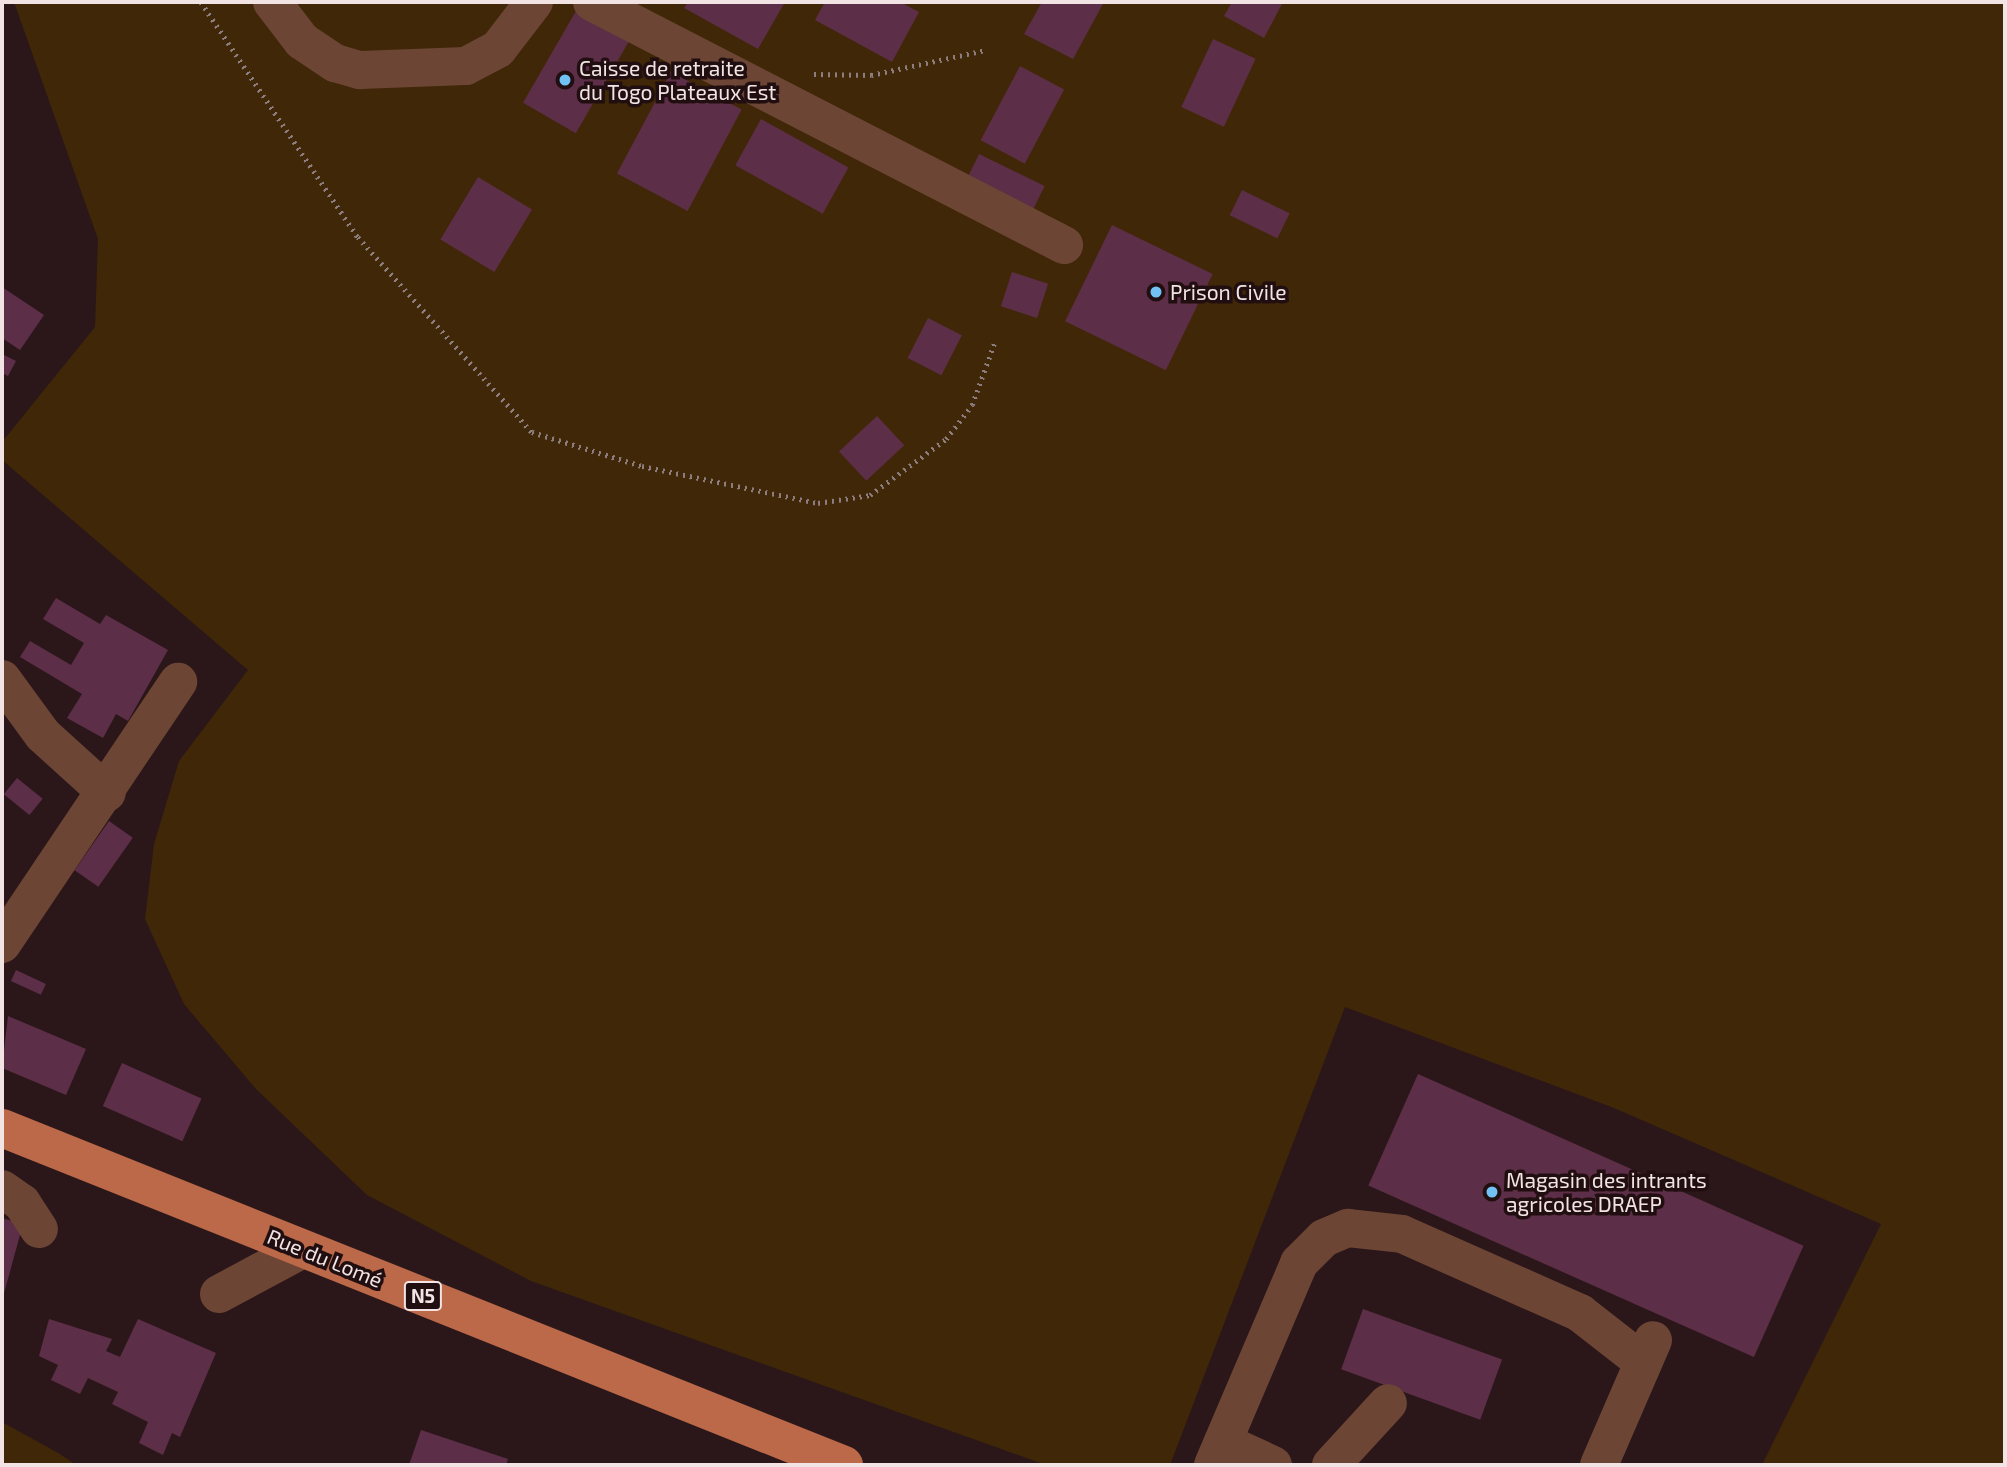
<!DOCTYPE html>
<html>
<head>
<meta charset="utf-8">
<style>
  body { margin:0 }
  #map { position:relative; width:2007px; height:1467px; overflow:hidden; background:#2b1719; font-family:"Exo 2",sans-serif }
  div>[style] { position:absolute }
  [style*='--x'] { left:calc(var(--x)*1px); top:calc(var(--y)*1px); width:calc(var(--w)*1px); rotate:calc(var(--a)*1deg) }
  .green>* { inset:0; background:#3f2707 }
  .building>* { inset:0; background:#5d2e47; transform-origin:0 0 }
  .path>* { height:4.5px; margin-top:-2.25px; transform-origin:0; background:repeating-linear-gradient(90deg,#8e7d7e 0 2px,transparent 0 7px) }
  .minor>* { height:38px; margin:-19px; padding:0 19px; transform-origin:19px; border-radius:19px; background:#6d4535 }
  .major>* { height:38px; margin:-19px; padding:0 19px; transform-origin:19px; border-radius:19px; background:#bb6948 }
  .dots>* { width:19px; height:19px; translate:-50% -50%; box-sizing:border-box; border:4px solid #210e10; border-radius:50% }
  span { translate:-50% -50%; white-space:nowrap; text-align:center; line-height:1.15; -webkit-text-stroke:7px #210e10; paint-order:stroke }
  .shield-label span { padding:2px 5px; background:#210e10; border:2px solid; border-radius:5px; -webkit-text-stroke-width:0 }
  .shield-label { font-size:19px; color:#f2e4e4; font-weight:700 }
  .poi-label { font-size:21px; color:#f2e4e4 }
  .left { translate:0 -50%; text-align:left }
  .street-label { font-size:21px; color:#f2e4e4 }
  .frame { position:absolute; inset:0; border:4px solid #f2e4e4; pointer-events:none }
</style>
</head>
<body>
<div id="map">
  <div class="green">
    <i style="clip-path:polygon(14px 2px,2005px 2px,2005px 1465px,1762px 1465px,1881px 1224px,1614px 1108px,1345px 1007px,1170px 1465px,1046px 1465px,531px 1281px,367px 1195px,256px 1089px,184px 1004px,145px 919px,154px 844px,179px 761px,248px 670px,2px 460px,2px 442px,95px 327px,98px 239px)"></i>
    <i style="clip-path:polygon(2px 1422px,60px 1454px,76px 1465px,2px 1465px)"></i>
  </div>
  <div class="building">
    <i style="clip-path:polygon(688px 2px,785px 2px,758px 49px,684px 8px)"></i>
    <i style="clip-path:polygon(825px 2px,900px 2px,919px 12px,892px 62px,815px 20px)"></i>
    <i style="clip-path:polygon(1042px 2px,1104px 2px,1073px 59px,1024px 34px)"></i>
    <i style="clip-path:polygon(1232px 2px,1283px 2px,1264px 38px,1224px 16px)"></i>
    <i style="left:576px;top:11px;width:61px;height:106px;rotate:30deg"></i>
    <i style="left:1213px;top:39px;width:47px;height:75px;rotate:25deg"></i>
    <i style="left:1020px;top:66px;width:50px;height:84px;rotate:28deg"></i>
    <i style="left:671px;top:72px;width:80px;height:115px;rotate:28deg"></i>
    <i style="left:761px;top:119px;width:100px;height:53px;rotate:29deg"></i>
    <i style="left:979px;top:154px;width:73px;height:28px;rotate:26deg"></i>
    <i style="left:478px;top:177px;width:63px;height:73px;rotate:31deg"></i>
    <i style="left:1242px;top:190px;width:53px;height:28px;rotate:26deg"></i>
    <i style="left:1112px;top:225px;width:112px;height:107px;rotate:26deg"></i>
    <i style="left:1012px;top:272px;width:38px;height:36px;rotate:18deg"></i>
    <i style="clip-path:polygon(2px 287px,44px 315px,20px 350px,2px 338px)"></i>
    <i style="left:928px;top:318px;width:38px;height:45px;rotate:27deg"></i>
    <i style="clip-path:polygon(2px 354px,16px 361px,8px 376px,2px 373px)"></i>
    <i style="left:877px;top:416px;width:40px;height:52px;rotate:47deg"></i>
    <i style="clip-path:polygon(56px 598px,100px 624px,106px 615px,168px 650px,128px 721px,116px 714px,103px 738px,67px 718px,82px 694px,20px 657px,30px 641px,71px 665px,84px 643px,43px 619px)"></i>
    <i style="left:17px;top:778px;width:33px;height:21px;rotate:39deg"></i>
    <i style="left:109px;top:821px;width:29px;height:60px;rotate:35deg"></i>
    <i style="left:16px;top:970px;width:33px;height:12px;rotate:25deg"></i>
    <i style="clip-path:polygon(8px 1016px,86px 1049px,66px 1095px,2px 1068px)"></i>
    <i style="left:122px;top:1063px;width:87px;height:47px;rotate:24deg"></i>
    <i style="left:1418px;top:1074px;width:422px;height:122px;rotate:24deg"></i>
    <i style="clip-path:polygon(2px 1218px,23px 1224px,3px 1297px,2px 1297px)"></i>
    <i style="left:1363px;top:1309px;width:148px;height:64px;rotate:20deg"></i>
    <i style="clip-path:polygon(49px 1319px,112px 1339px,106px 1351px,120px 1357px,138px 1319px,216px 1353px,180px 1437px,172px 1433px,163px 1455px,139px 1443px,148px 1422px,112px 1404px,118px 1392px,88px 1378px,80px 1394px,51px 1380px,58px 1365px,39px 1356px)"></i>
    <i style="clip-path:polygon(421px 1430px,508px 1459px,506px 1465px,409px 1465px)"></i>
  </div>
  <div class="path">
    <i style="--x:201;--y:2;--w:283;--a:56.3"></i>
    <i style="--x:358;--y:237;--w:261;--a:48.3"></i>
    <i style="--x:532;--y:432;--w:115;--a:17.2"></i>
    <i style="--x:642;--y:466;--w:180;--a:11.9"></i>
    <i style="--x:818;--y:503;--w:53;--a:-8.7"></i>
    <i style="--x:870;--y:495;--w:94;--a:-36.4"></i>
    <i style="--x:946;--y:439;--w:43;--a:-52.6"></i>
    <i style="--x:972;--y:405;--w:68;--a:-70.2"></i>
    <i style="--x:814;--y:74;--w:57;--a:1"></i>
    <i style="--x:871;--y:75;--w:118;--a:-12.3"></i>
  </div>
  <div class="minor">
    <i style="--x:272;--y:2;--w:49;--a:52.4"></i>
    <i style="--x:302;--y:41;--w:40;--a:34"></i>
    <i style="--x:335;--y:63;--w:26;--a:16"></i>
    <i style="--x:360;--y:70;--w:106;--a:-2.2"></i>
    <i style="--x:466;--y:66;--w:36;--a:-28"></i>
    <i style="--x:498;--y:49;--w:59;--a:-52.5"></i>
    <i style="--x:592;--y:2;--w:531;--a:27.24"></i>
    <i style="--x:2;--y:679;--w:69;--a:53.8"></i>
    <i style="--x:43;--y:735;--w:86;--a:42.2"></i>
    <i style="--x:2;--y:944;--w:316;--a:-56.1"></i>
    <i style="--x:2;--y:1189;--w:24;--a:35"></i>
    <i style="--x:22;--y:1203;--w:31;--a:57"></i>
    <i style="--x:219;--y:1294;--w:95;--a:-28.2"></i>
    <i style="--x:1223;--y:1442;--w:55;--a:24.7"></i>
    <i style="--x:1213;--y:1465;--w:220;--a:-66.9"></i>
    <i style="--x:1299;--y:1263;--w:35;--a:-45"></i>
    <i style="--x:1324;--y:1238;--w:26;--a:-23"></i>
    <i style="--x:1348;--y:1228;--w:54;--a:6.3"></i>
    <i style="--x:1402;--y:1234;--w:195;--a:23.9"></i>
    <i style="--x:1580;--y:1313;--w:80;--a:37.9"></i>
    <i style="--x:1331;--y:1465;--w:84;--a:-47.4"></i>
    <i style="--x:1599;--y:1465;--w:136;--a:-66.6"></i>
  </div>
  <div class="major">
    <i style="--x:2;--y:1128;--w:907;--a:21.81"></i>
  </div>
  <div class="dots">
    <i style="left:565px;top:80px;background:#71c1f5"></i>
    <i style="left:1156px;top:292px;background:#71c1f5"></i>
    <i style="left:1492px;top:1192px;background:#71c1f5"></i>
  </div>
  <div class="shield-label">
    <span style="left:423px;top:1296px">N5</span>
  </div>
  <div class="poi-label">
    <span class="left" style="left:579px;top:80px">Caisse de retraite<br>du Togo Plateaux Est</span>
    <span class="left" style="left:1170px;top:292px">Prison Civile</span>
    <span class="left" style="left:1506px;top:1192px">Magasin des intrants<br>agricoles DRAEP</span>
  </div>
  <div class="street-label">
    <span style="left:325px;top:1258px;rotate:22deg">Rue du Lomé</span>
  </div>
  <div class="frame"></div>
</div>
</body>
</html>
